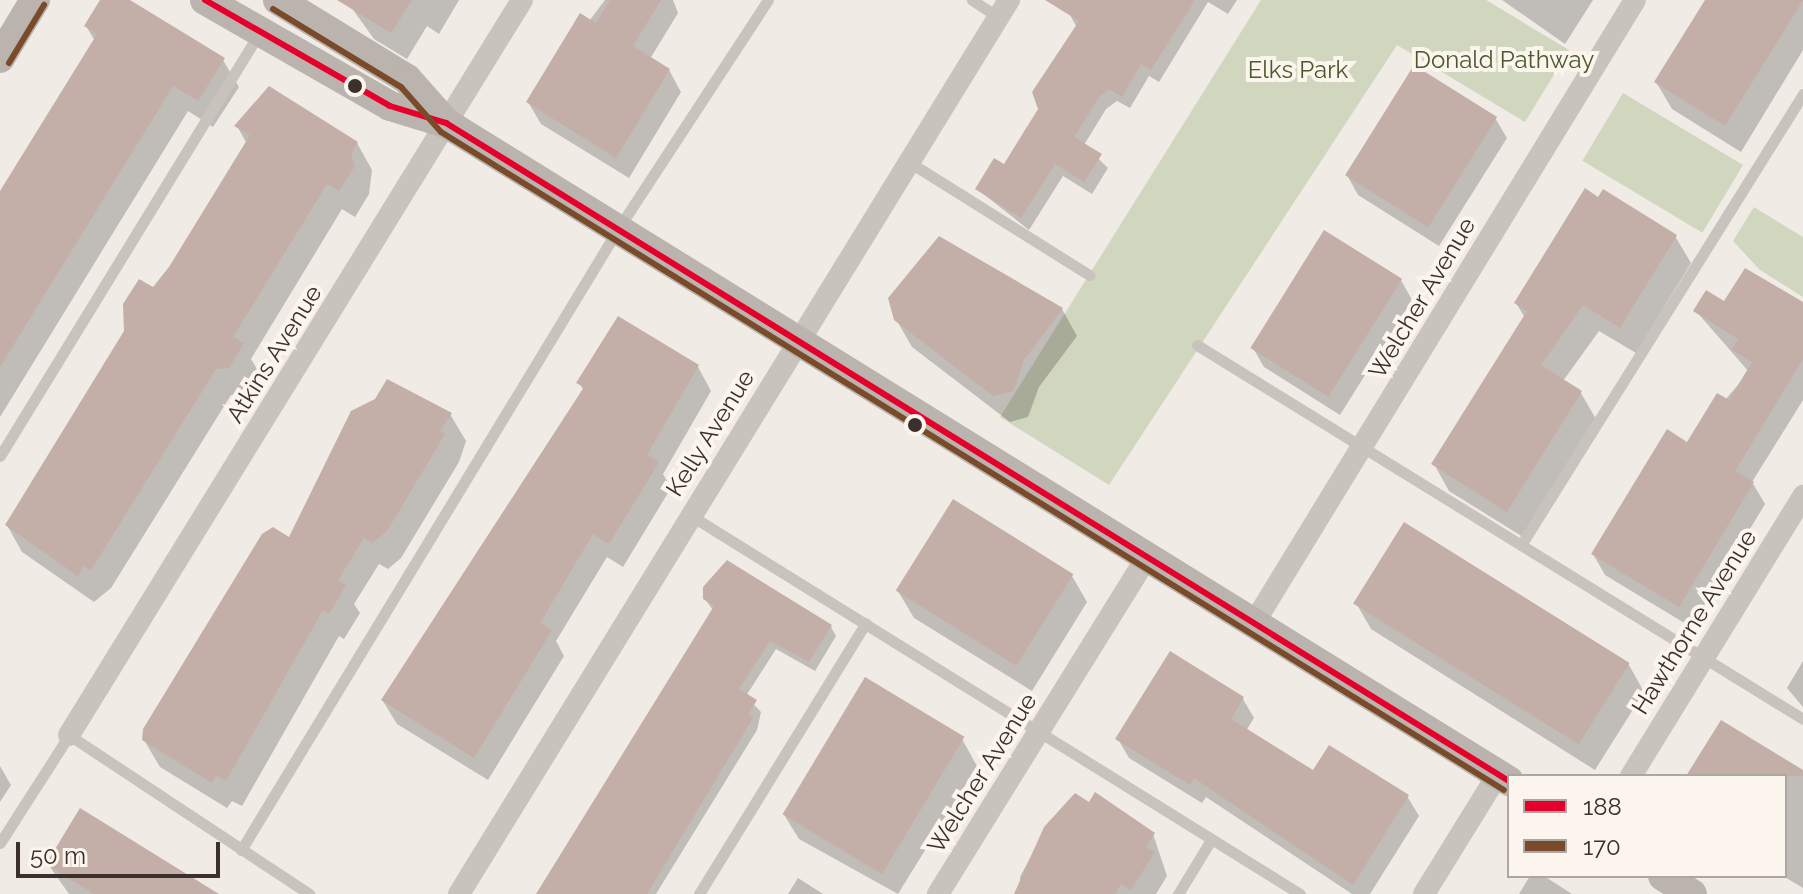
<!DOCTYPE html>
<html>
<head>
<meta charset="utf-8">
<style>
  body { margin:0 }
  #map { position:relative; width:1803px; height:894px; overflow:hidden; background:#f0ebe5; font-family:Raleway,sans-serif }
  div>[style] { position:absolute }
  [style*='--x'] { left:calc(var(--x)*1px); top:calc(var(--y)*1px); width:calc(var(--w)*1px); rotate:calc(var(--a)*1deg) }
  .green>* { inset:0; background:#d1d6bf; transform-origin:0 0 }
  .shadow>* { inset:0; background:#0003 }
  .building>* { inset:0; background:#c3afa7; transform-origin:0 0 }
  .lane>* { height:11px; margin:-5.5px; padding:0 5.5px; transform-origin:5.5px; border-radius:5.5px; background:#c9c3be }
  .street>* { height:22px; margin:-11px; padding:0 11px; transform-origin:11px; border-radius:11px; background:#c9c3be }
  .secondary>* { height:30px; margin:-15px; padding:0 15px; transform-origin:15px; border-radius:15px; background:#bab3ae }
  .bus-1>* { height:6px; margin:-3px; padding:0 3px; transform-origin:3px; border-radius:3px; background:#e4002b }
  .bus-2>* { height:6px; margin:-3px; padding:0 3px; transform-origin:3px; border-radius:3px; background:#7a4b2a }
  .dots>* { width:22px; height:22px; translate:-50% -50%; box-sizing:border-box; border:4px solid #fbf5ee; border-radius:50% }
  span { translate:-50% -50%; white-space:nowrap; text-align:center; line-height:1.15; -webkit-text-stroke:8px #fbf5ee; paint-order:stroke }
  .park-label { font-size:24px; color:#4a5a2e }
  .street-label { font-size:24px; color:#3b302b }
  .legend { position:absolute; left:1507px; top:774px; width:280px; height:104px; box-sizing:border-box; background:#fbf5ee; border:2px solid #aea6a0; margin:0; padding:10px 14px; list-style:none; font-size:24px; color:#3b302b }
  .legend li { display:flex; align-items:center; gap:16px; height:40px }
  .legend b { width:40px; border:2px solid #aea6a0 }
  .scale { position:absolute; left:16px; top:842px; width:204px; height:36px; box-sizing:border-box; border:4px solid #3b302b; border-top:0; padding-left:10px; font-size:24px; line-height:28px; white-space:nowrap; color:#3b302b; -webkit-text-stroke:6px #fbf5ee; paint-order:stroke }
</style>
</head>
<body>
<div id="map">
  <div class="green">
    <i style="clip-path:polygon(1261px 0,1486px 0,1569px 50px,1525px 122px,1397px 45px,1109px 485px,1000px 417px)"></i>
    <i style="left:1623px;top:93px;width:140px;height:79px;rotate:31deg"></i>
    <i style="clip-path:polygon(1754px 207px,1803px 237px,1803px 297px,1760px 270px,1733px 241px)"></i>
  </div>
  <div class="shadow">
    <i style="clip-path:polygon(102px 0,126px 0,223px 60px,239px 87px,213px 127px,188px 111px,0 417px,0 194px,95px 41px,86px 26px)"></i>
    <i style="clip-path:polygon(346px 0,459px 0,439px 34px,427px 26px,407px 59px,374px 39px)"></i>
    <i style="clip-path:polygon(605px 0,673px 0,678px 13px,650px 59px,669px 70px,681px 92px,629px 178px,541px 124px,528px 102px)"></i>
    <i style="clip-path:polygon(1077px 0,1237px 0,1228px 14px,1208px 2px,1159px 82px,1149px 76px,1130px 108px,1117px 101px,1106px 109px,1084px 145px,1108px 168px,1092px 194px,1063px 176px,1029px 230px,977px 189px,1004px 167px,1041px 109px,1076px 26px,1069px 13px)"></i>
    <i style="clip-path:polygon(1502px 0,1593px 0,1565px 44px)"></i>
    <i style="clip-path:polygon(1708px 0,1803px 0,1803px 50px,1741px 152px,1672px 109px,1656px 82px)"></i>
    <i style="clip-path:polygon(1495px 118px,1507px 138px,1439px 246px,1358px 195px,1347px 175px)"></i>
    <i style="clip-path:polygon(237px 126px,357px 143px,372px 170px,369px 194px,355px 217px,342px 209px,251px 359px,258px 371px,244px 394px,231px 395px,111px 588px,94px 602px,22px 552px,7px 525px,247px 144px)"></i>
    <i style="clip-path:polygon(1675px 236px,1691px 263px,1636px 353px,1599px 331px,1563px 381px,1581px 393px,1596px 419px,1523px 537px,1449px 491px,1434px 464px,1525px 318px,1516px 303px)"></i>
    <i style="clip-path:polygon(1401px 280px,1412px 300px,1340px 415px,1264px 367px,1253px 348px)"></i>
    <i style="clip-path:polygon(1725px 303px,1803px 305px,1803px 400px,1752px 482px,1765px 504px,1691px 627px,1605px 575px,1593px 554px,1749px 372px,1696px 311px)"></i>
    <i style="clip-path:polygon(1062px 309px,1077px 336px,1039px 387px,1028px 417px,1010px 422px,912px 347px,896px 319px)"></i>
    <i style="clip-path:polygon(698px 367px,711px 391px,663px 474px,671px 488px,623px 567px,607px 557px,556px 641px,564px 656px,488px 780px,397px 724px,383px 701px,584px 391px,579px 383px)"></i>
    <i style="clip-path:polygon(388px 382px,450px 414px,466px 441px,459px 462px,401px 558px,388px 569px,379px 564px,354px 604px,360px 613px,344px 639px,339px 636px,242px 806px,232px 801px,227px 808px,160px 767px,144px 740px,290px 540px)"></i>
    <i style="clip-path:polygon(1072px 576px,1087px 602px,1032px 691px,914px 618px,898px 591px)"></i>
    <i style="clip-path:polygon(705px 599px,831px 627px,836px 636px,815px 671px,776px 649px,746px 696px,761px 712px,757px 730px,656px 894px,541px 894px,713px 610px)"></i>
    <i style="clip-path:polygon(1356px 603px,1629px 665px,1644px 692px,1595px 770px,1371px 629px)"></i>
    <i style="clip-path:polygon(1803px 661px,1803px 707px,1787px 688px)"></i>
    <i style="clip-path:polygon(1243px 699px,1254px 718px,1246px 731px,1314px 773px,1407px 796px,1419px 816px,1370px 894px,1352px 894px,1206px 797px,1202px 803px,1129px 758px,1118px 739px)"></i>
    <i style="clip-path:polygon(962px 739px,977px 766px,898px 894px,799px 839px,783px 813px)"></i>
    <i style="clip-path:polygon(0 766px,11px 785px,0 802px)"></i>
    <i style="clip-path:polygon(1688px 776px,1803px 776px,1803px 888px,1783px 876px,1785px 776px)"></i>
    <i style="clip-path:polygon(1046px 828px,1153px 834px,1167px 876px,1156px 894px,1021px 894px,1020px 877px)"></i>
    <i style="clip-path:polygon(48px 864px,215px 894px,69px 894px)"></i>
    <i style="clip-path:polygon(1530px 876px,1544px 876px,1572px 894px,1519px 894px)"></i>
    <i style="clip-path:polygon(798px 878px,823px 894px,788px 894px)"></i>
  </div>
  <div class="building">
    <i style="clip-path:polygon(100px 0,130px 0,225px 58px,198px 101px,173px 86px,0 367px,0 191px,97px 34px,84px 26px)"></i>
    <i style="clip-path:polygon(337px 0,412px 0,391px 33px)"></i>
    <i style="clip-path:polygon(610px 0,661px 0,633px 46px,670px 69px,616px 158px,526px 102px,580px 13px,596px 23px)"></i>
    <i style="clip-path:polygon(1045px 0,1195px 0,1151px 70px,1141px 64px,1122px 97px,1109px 89px,1100px 96px,1074px 137px,1102px 154px,1084px 182px,1055px 164px,1021px 218px,975px 189px,994px 158px,1004px 164px,1038px 109px,1032px 92px,1079px 21px)"></i>
    <i style="clip-path:polygon(1705px 0,1803px 0,1725px 126px,1654px 82px)"></i>
    <i style="left:1414px;top:65px;width:98px;height:130px;rotate:32deg"></i>
    <i style="clip-path:polygon(269px 86px,358px 142px,351px 154px,355px 166px,339px 191px,327px 184px,233px 337px,244px 343px,229px 368px,216px 369px,91px 570px,84px 566px,78px 576px,5px 525px,124px 331px,123px 304px,139px 279px,153px 287px,169px 267px,250px 135px,234px 126px)"></i>
    <i style="clip-path:polygon(1585px 188px,1598px 197px,1603px 189px,1677px 235px,1620px 328px,1583px 305px,1541px 365px,1582px 391px,1507px 512px,1431px 464px,1527px 311px,1514px 303px)"></i>
    <i style="left:1324px;top:230px;width:92px;height:139px;rotate:32deg"></i>
    <i style="clip-path:polygon(939px 236px,1063px 308px,1024px 360px,1013px 391px,993px 396px,894px 320px,888px 298px)"></i>
    <i style="clip-path:polygon(1745px 268px,1803px 302px,1803px 359px,1735px 471px,1754px 482px,1679px 607px,1591px 554px,1667px 429px,1687px 442px,1717px 393px,1729px 400px,1752px 362px,1732px 350px,1738px 339px,1693px 311px,1706px 290px,1724px 301px)"></i>
    <i style="clip-path:polygon(618px 316px,699px 365px,647px 455px,659px 462px,609px 544px,593px 534px,540px 623px,552px 630px,474px 758px,381px 700px,584px 387px,576px 383px)"></i>
    <i style="clip-path:polygon(387px 379px,452px 413px,440px 431px,445px 434px,387px 531px,372px 543px,364px 538px,338px 580px,346px 585px,329px 614px,323px 610px,226px 781px,216px 775px,212px 783px,142px 740px,143px 729px,262px 534px,273px 527px,289px 537px,351px 411px,375px 399px)"></i>
    <i style="left:953px;top:499px;width:142px;height:108px;rotate:32deg"></i>
    <i style="left:1404px;top:522px;width:266px;height:96px;rotate:32deg"></i>
    <i style="clip-path:polygon(727px 560px,832px 625px,809px 662px,770px 641px,739px 689px,757px 700px,748px 715px,753px 718px,647px 894px,536px 894px,714px 606px,703px 599px,703px 587px)"></i>
    <i style="clip-path:polygon(1170px 651px,1244px 697px,1231px 719px,1313px 770px,1329px 745px,1409px 795px,1353px 885px,1194px 778px,1190px 785px,1115px 739px)"></i>
    <i style="left:865px;top:677px;width:116px;height:160px;rotate:31deg"></i>
    <i style="clip-path:polygon(1721px 720px,1803px 770px,1803px 776px,1686px 776px)"></i>
    <i style="clip-path:polygon(1095px 792px,1155px 833px,1146px 847px,1155px 852px,1131px 890px,1121px 884px,1115px 894px,1014px 894px,1044px 827px,1075px 793px,1089px 802px)"></i>
    <i style="clip-path:polygon(80px 808px,219px 894px,94px 894px,46px 864px)"></i>
  </div>
  <div class="lane">
    <i style="--x:972;--y:0;--w:31;--a:33"></i>
    <i style="--x:909;--y:162;--w:213;--a:32.1"></i>
    <i style="--x:1197;--y:345;--w:712;--a:31.68"></i>
    <i style="--x:0;--y:456;--w:495;--a:-58.5"></i>
    <i style="--x:690;--y:515;--w:718;--a:31.85"></i>
    <i style="--x:1521;--y:545;--w:532;--a:-57.98"></i>
    <i style="--x:0;--y:843;--w:128;--a:-57.4"></i>
    <i style="--x:69;--y:735;--w:288;--a:33.5"></i>
    <i style="--x:241;--y:850;--w:726;--a:-58.74"></i>
    <i style="--x:618;--y:229;--w:274;--a:-56.8"></i>
    <i style="--x:699;--y:894;--w:318;--a:-58.4"></i>
    <i style="--x:1178;--y:894;--w:63;--a:-58.6"></i>
  </div>
  <div class="street">
    <i style="--x:1254;--y:623;--w:730;--a:-58.55"></i>
    <i style="--x:69;--y:735;--w:863;--a:-58.35"></i>
    <i style="--x:1631;--y:776;--w:329;--a:-58.4"></i>
    <i style="--x:459;--y:894;--w:1050;--a:-58.4"></i>
    <i style="--x:938;--y:894;--w:397;--a:-58.2"></i>
    <i style="--x:1424;--y:894;--w:141;--a:-58.3"></i>
  </div>
  <div class="secondary">
    <i style="--x:205;--y:0;--w:213;--a:29.8"></i>
    <i style="--x:390;--y:106;--w:59;--a:16.9"></i>
    <i style="--x:446;--y:123;--w:1250;--a:31.76"></i>
    <i style="--x:278;--y:0;--w:151;--a:31.5"></i>
    <i style="--x:407;--y:79;--w:57;--a:48.5"></i>
    <i style="--x:0;--y:58;--w:68;--a:-58.9"></i>
    <i style="--x:1663;--y:876;--w:34;--a:32"></i>
  </div>
  <div class="bus-1">
    <i style="--x:205;--y:0;--w:213;--a:29.8"></i>
    <i style="--x:390;--y:106;--w:59;--a:16.9"></i>
    <i style="--x:446;--y:123;--w:1250;--a:31.76"></i>
  </div>
  <div class="bus-2">
    <i style="--x:273;--y:9;--w:150;--a:31.4"></i>
    <i style="--x:401;--y:87;--w:60;--a:48.4"></i>
    <i style="--x:441;--y:132;--w:1250;--a:31.76"></i>
    <i style="--x:9;--y:63;--w:68;--a:-58.9"></i>
  </div>
  <div class="dots">
    <i style="left:355px;top:86px;background:#3b302b"></i>
    <i style="left:915px;top:425px;background:#3b302b"></i>
  </div>
  <div class="park-label">
    <span style="left:1504px;top:60px">Donald Pathway</span>
    <span style="left:1298px;top:70px">Elks Park</span>
  </div>
  <div class="street-label">
    <span style="left:1422px;top:298px;rotate:-59deg">Welcher Avenue</span>
    <span style="left:274px;top:354px;rotate:-58deg">Atkins Avenue</span>
    <span style="left:710px;top:433px;rotate:-58deg">Kelly Avenue</span>
    <span style="left:1694px;top:622px;rotate:-58deg">Hawthorne Avenue</span>
    <span style="left:982px;top:773px;rotate:-58deg">Welcher Avenue</span>
  </div>
  <ul class="legend">
  <li><b style="height:10px;background:#e4002b"></b>188</li>
  <li><b style="height:10px;background:#7a4b2a"></b>170</li>
  </ul>
  <div class="scale">50 m</div>
</div>
</body>
</html>
